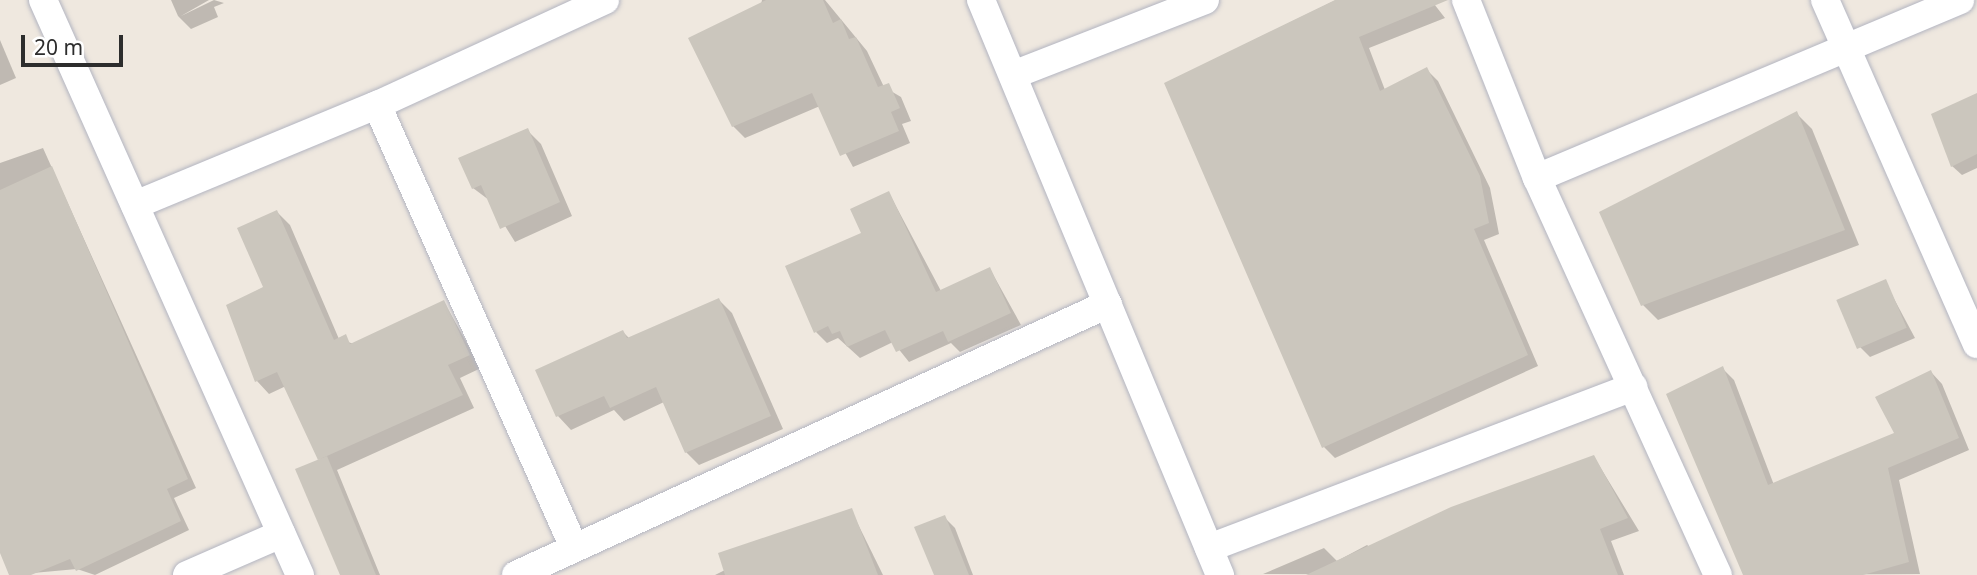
<!DOCTYPE html>
<html>
<head>
<meta charset="utf-8">
<style>
  body { margin:0 }
  #map { position:relative; width:1977px; height:575px; overflow:hidden; background:#efe8df; font-family:"Noto Sans",sans-serif }
  div>[style] { position:absolute }
  [style*='--x'] { left:calc(var(--x)*1px); top:calc(var(--y)*1px); width:calc(var(--w)*1px); rotate:calc(var(--a)*1deg) }
  .shadow>* { inset:0; background:#0003 }
  .building>* { inset:0; background:#cbc6bd; transform-origin:0 0 }
  .roads { filter:drop-shadow(0 0 2px #b3b5c1) drop-shadow(0 0 2px #b3b5c1) }
  .street>* { height:28px; margin:-14px; padding:0 14px; transform-origin:14px; border-radius:14px; background:#fff }
  span { translate:-50% -50%; white-space:nowrap; text-align:center; line-height:1.15; -webkit-text-stroke:7px #fff; paint-order:stroke }
  .scale { position:absolute; left:21px; top:35px; width:102px; height:32px; box-sizing:border-box; border:4px solid #2d2d2d; border-top:0; padding-left:9px; font-size:21px; line-height:24px; white-space:nowrap; color:#2d2d2d; -webkit-text-stroke:5px #fff; paint-order:stroke }
</style>
</head>
<body>
<div id="map">
  <div class="shadow">
    <i style="clip-path:polygon(171px 0,209px 0,181px 16px,214px 0,224px 3px,214px 7px,218px 17px,191px 29px,178px 16px)"></i>
    <i style="clip-path:polygon(762px 0,825px 0,867px 51px,884px 87px,901px 97px,911px 121px,902px 124px,910px 143px,853px 167px,820px 106px,745px 138px,733px 126px)"></i>
    <i style="clip-path:polygon(1336px 0,1431px 0,1445px 18px,1369px 48px,1385px 90px,1427px 70px,1438px 81px,1490px 188px,1499px 234px,1484px 240px,1538px 366px,1335px 458px,1324px 447px,1166px 83px)"></i>
    <i style="clip-path:polygon(0 40px,16px 78px,0 85px)"></i>
    <i style="clip-path:polygon(1977px 98px,1977px 168px,1962px 175px,1952px 166px)"></i>
    <i style="clip-path:polygon(1797px 114px,1812px 129px,1859px 245px,1658px 320px,1643px 305px)"></i>
    <i style="clip-path:polygon(527px 130px,541px 144px,572px 216px,515px 242px,489px 200px,473px 188px)"></i>
    <i style="clip-path:polygon(43px 148px,196px 488px,174px 498px,189px 530px,95px 575px,77px 569px,11px 575px,0 549px,0 163px)"></i>
    <i style="clip-path:polygon(889px 193px,941px 291px,990px 269px,1021px 325px,960px 352px,951px 343px,909px 362px,893px 342px,860px 358px,838px 338px,827px 343px,816px 332px)"></i>
    <i style="clip-path:polygon(277px 212px,290px 225px,339px 339px,354px 344px,444px 302px,481px 368px,460px 378px,474px 408px,337px 470px,380px 575px,342px 575px,321px 460px,286px 386px,269px 394px,257px 381px,228px 306px,265px 288px)"></i>
    <i style="clip-path:polygon(1885px 282px,1915px 338px,1870px 357px,1860px 347px)"></i>
    <i style="clip-path:polygon(719px 300px,732px 313px,783px 429px,699px 465px,686px 452px,664px 402px,624px 421px,614px 410px,571px 430px,558px 416px,537px 371px,623px 332px,630px 339px)"></i>
    <i style="clip-path:polygon(1722px 368px,1734px 380px,1774px 485px,1896px 434px,1931px 372px,1942px 384px,1969px 450px,1899px 480px,1920px 574px,1745px 575px)"></i>
    <i style="clip-path:polygon(1594px 457px,1639px 531px,1611px 541px,1624px 575px,1263px 574px,1324px 548px,1337px 561px,1367px 545px,1372px 549px)"></i>
    <i style="clip-path:polygon(851px 510px,883px 575px,715px 575px,725px 570px)"></i>
    <i style="clip-path:polygon(944px 517px,955px 528px,973px 575px,935px 575px)"></i>
  </div>
  <div class="building">
    <i style="clip-path:polygon(766px 0,823px 0,833px 23px,841px 19px,849px 39px,856px 37px,878px 87px,889px 83px,900px 108px,891px 112px,899px 131px,840px 156px,812px 93px,732px 127px,688px 38px)"></i>
    <i style="clip-path:polygon(1335px 0,1448px 0,1359px 37px,1380px 91px,1427px 67px,1480px 176px,1489px 223px,1474px 229px,1528px 355px,1322px 448px,1164px 83px)"></i>
    <i style="clip-path:polygon(1977px 93px,1977px 154px,1951px 167px,1931px 114px)"></i>
    <i style="clip-path:polygon(1797px 111px,1845px 230px,1641px 306px,1599px 212px)"></i>
    <i style="clip-path:polygon(528px 128px,560px 202px,500px 229px,481px 185px,472px 189px,458px 158px)"></i>
    <i style="clip-path:polygon(52px 166px,188px 479px,167px 489px,181px 521px,76px 571px,70px 559px,31px 575px,9px 575px,0 553px,0 190px)"></i>
    <i style="clip-path:polygon(889px 191px,936px 292px,990px 267px,1011px 313px,948px 342px,943px 331px,896px 352px,885px 330px,847px 347px,840px 331px,832px 334px,828px 326px,814px 333px,785px 266px,861px 233px,850px 209px)"></i>
    <i style="clip-path:polygon(277px 210px,334px 340px,346px 334px,350px 344px,444px 300px,470px 355px,448px 365px,463px 395px,318px 460px,277px 372px,255px 382px,226px 305px,263px 287px,237px 228px)"></i>
    <i style="left:1886px;top:279px;width:53px;height:54px;rotate:67deg"></i>
    <i style="clip-path:polygon(719px 298px,771px 416px,685px 453px,656px 387px,610px 408px,604px 396px,556px 417px,535px 370px,623px 330px,627px 338px)"></i>
    <i style="clip-path:polygon(1723px 366px,1768px 485px,1894px 433px,1875px 397px,1931px 370px,1959px 438px,1888px 468px,1909px 562px,1863px 575px,1743px 575px,1666px 394px)"></i>
    <i style="clip-path:polygon(1594px 455px,1628px 518px,1600px 529px,1618px 575px,1306px 575px,1451px 507px)"></i>
    <i style="clip-path:polygon(327px 456px,376px 575px,340px 575px,295px 469px)"></i>
    <i style="clip-path:polygon(852px 508px,878px 575px,725px 575px,718px 553px)"></i>
    <i style="clip-path:polygon(945px 515px,969px 575px,934px 575px,914px 527px)"></i>
  </div>
  <div class="roads">
    <div class="street">
      <i style="--x:43;--y:0;--w:630;--a:65.92"></i>
      <i style="--x:981;--y:0;--w:623;--a:67.43"></i>
      <i style="--x:1466;--y:0;--w:192;--a:68.3"></i>
      <i style="--x:1537;--y:178;--w:436;--a:65.5"></i>
      <i style="--x:1825;--y:0;--w:376;--a:66.2"></i>
      <i style="--x:1013;--y:75;--w:206;--a:-21.3"></i>
      <i style="--x:377;--y:105;--w:485;--a:66"></i>
      <i style="--x:1537;--y:178;--w:459;--a:-22.8"></i>
      <i style="--x:135;--y:205;--w:262;--a:-22.5"></i>
      <i style="--x:377;--y:105;--w:251;--a:-24.7"></i>
      <i style="--x:1209;--y:548;--w:454;--a:-20.8"></i>
      <i style="--x:187;--y:575;--w:103;--a:-23.6"></i>
      <i style="--x:516;--y:575;--w:651;--a:-24.6"></i>
    </div>
  </div>
  <div class="scale">20 m</div>
</div>
</body>
</html>
